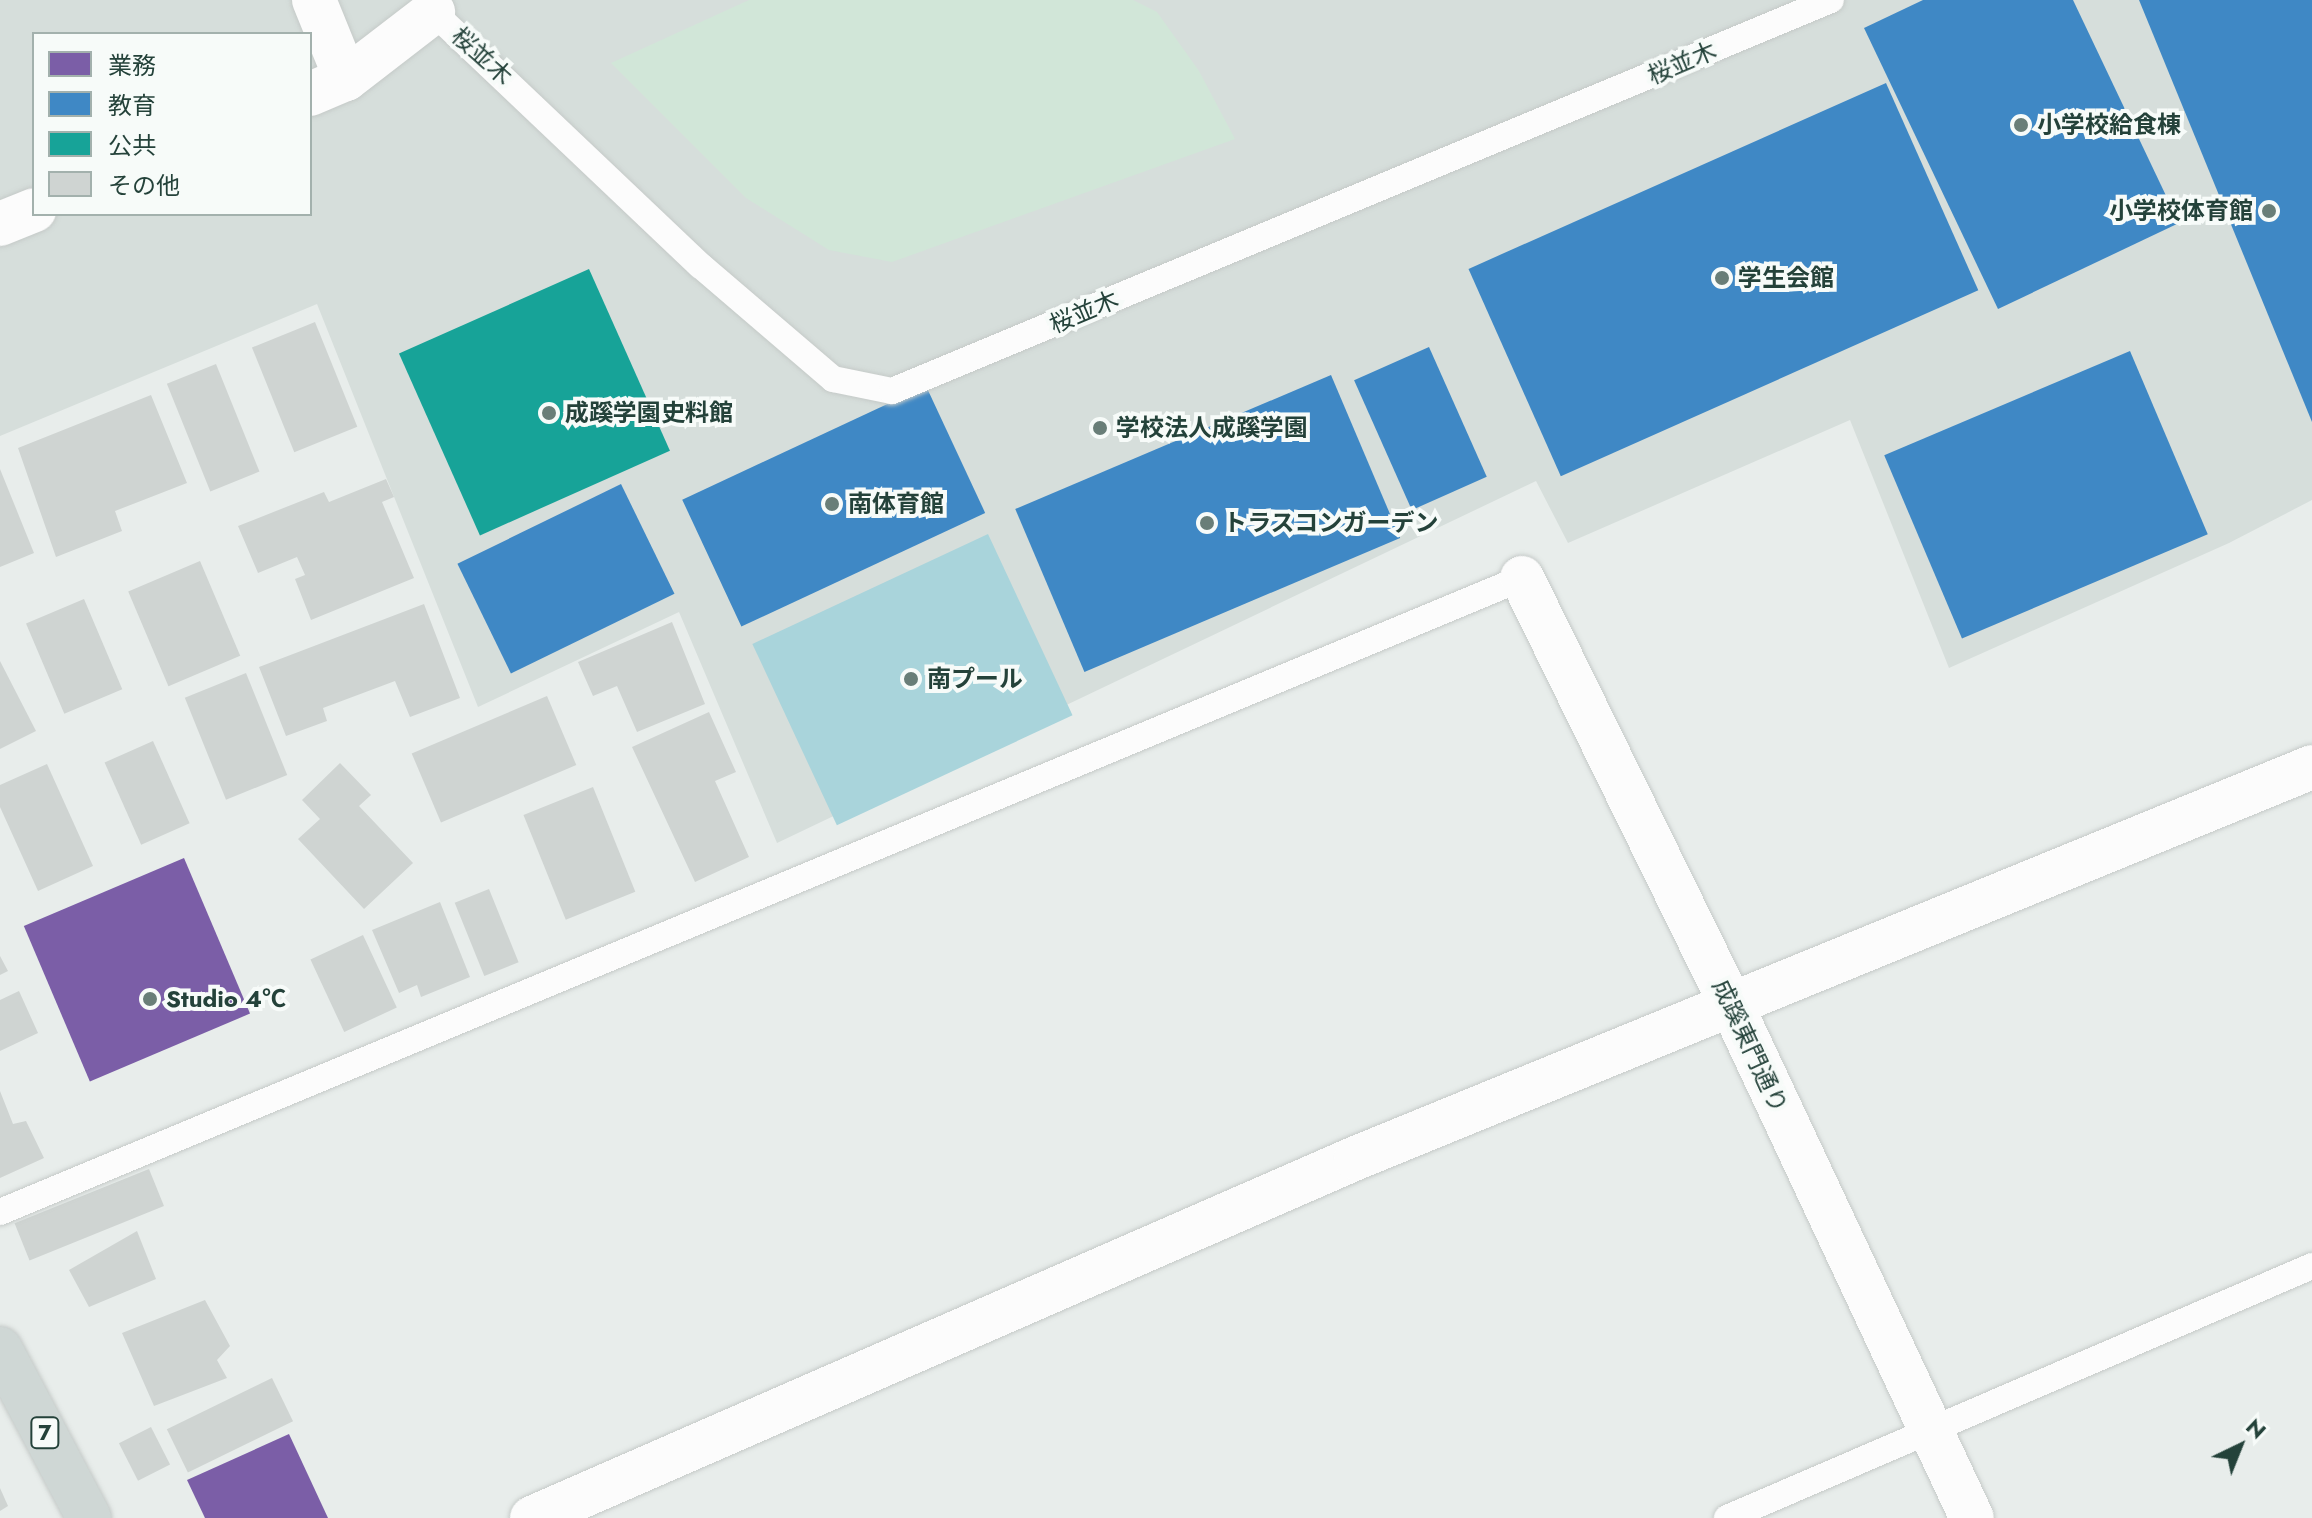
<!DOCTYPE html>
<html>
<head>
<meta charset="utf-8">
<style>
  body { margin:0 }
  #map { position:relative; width:2312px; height:1518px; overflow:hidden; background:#e8edeb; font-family:Jost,"Noto Sans JP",sans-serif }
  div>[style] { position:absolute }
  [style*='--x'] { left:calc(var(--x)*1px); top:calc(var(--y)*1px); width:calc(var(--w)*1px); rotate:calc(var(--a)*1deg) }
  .built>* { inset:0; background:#d6dedb }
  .green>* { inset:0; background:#d1e6d8 }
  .water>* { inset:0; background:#a9d4db; transform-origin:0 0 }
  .offices>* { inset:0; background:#7b5ea7; transform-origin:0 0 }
  .schools>* { inset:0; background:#3f88c5; transform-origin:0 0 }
  .public>* { inset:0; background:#17a398; transform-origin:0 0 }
  .building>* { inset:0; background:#cfd4d2; transform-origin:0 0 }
  .roads { filter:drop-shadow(0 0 2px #c5cac8) drop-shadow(0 0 2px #c5cac8) }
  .lane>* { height:26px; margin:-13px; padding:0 13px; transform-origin:13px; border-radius:13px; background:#fcfcfc }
  .street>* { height:44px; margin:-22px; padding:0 22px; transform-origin:22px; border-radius:22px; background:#fcfcfc }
  .primary>* { height:44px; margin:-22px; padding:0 22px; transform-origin:22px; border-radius:22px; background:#cfd7d5 }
  .dots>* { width:22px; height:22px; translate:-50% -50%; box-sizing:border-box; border:4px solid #f7fbf9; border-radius:50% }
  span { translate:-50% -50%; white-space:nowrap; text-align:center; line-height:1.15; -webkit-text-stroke:8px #f7fbf9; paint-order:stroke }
  .shield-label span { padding:2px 6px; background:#f7fbf9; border:2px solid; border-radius:6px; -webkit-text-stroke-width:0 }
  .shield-label { font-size:22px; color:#24423a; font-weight:700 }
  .street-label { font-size:24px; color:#24423a }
  .poi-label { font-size:24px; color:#24423a; font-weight:700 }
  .left { translate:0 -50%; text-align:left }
  .right { translate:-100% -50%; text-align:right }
  .legend { position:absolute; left:32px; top:32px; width:280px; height:184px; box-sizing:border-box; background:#f7fbf9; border:2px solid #a3b1ad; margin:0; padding:10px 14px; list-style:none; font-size:24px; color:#24423a }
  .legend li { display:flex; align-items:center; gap:16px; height:40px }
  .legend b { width:40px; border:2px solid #a3b1ad }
  .north { position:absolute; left:2200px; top:1406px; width:80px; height:80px; -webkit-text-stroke:6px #f7fbf9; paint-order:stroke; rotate:43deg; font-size:22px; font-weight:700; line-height:32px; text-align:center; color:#24423a }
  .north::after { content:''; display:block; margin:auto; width:28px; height:36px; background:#24423a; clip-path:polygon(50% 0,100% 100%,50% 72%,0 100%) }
</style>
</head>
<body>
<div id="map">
  <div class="built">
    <i style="clip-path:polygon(evenodd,0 0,2312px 0,2312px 500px,2229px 543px,1949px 668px,1850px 420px,1568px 543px,1536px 481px,777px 843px,679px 612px,478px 707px,317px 304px,0 436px,0 0,34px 34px,310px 34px,310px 214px,34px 214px,34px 34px)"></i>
  </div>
  <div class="green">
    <i style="clip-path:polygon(749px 0,1133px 0,1157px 12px,1199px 71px,1235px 139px,892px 262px,829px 250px,746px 198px,611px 63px)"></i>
  </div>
  <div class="water">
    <i style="left:988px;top:534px;width:200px;height:260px;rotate:65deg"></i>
  </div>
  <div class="offices">
    <i style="left:184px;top:858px;width:169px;height:174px;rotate:67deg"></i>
    <i style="clip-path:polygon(289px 1434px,328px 1518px,205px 1518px,187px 1480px)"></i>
  </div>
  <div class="schools">
    <i style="clip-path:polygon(1923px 0,2073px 0,2179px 223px,1998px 309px,1864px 28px)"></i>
    <i style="clip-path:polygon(2139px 0,2312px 0,2312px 422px)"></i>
    <i style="left:1886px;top:83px;width:227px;height:457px;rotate:66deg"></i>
    <i style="left:1429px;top:347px;width:142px;height:82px;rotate:66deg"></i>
    <i style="left:2130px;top:351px;width:199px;height:267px;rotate:67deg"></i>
    <i style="left:1331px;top:375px;width:177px;height:343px;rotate:67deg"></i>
    <i style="left:926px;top:386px;width:140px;height:269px;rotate:65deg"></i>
    <i style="left:621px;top:484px;width:122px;height:182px;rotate:64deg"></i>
  </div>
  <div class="public">
    <i style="left:589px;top:269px;width:199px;height:208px;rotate:66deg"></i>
  </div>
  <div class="building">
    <i style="left:315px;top:322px;width:113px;height:68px;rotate:68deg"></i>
    <i style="left:216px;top:364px;width:116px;height:53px;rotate:68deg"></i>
    <i style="clip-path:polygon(151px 395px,187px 483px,115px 511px,122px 531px,56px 557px,18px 448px)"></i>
    <i style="clip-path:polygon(0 469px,34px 553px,0 567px)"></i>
    <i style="clip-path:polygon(386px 479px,394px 497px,382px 502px,414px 578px,311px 620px,295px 579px,305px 575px,297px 557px,258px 573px,238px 526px,324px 492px,329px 502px)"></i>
    <i style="left:200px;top:561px;width:103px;height:78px;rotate:67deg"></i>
    <i style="left:84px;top:599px;width:98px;height:63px;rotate:67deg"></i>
    <i style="clip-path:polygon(424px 604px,460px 698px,410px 717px,395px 681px,323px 708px,327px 721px,286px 736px,259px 667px)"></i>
    <i style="clip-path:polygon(672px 622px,705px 704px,637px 732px,617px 686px,593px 696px,578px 662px)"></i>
    <i style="clip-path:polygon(0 661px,36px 731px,0 749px)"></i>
    <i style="left:246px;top:673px;width:110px;height:66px;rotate:68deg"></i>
    <i style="left:547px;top:696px;width:75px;height:147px;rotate:67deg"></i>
    <i style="clip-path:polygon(709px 712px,736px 772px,715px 781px,749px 857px,695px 882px,632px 747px)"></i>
    <i style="left:153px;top:741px;width:90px;height:53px;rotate:66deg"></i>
    <i style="clip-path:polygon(340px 763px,371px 795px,359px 806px,413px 863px,364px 909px,298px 839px,320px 819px,302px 800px)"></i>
    <i style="clip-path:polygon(47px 764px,93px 866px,38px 891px,0 807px,0 785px)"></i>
    <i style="left:593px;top:787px;width:113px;height:75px;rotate:68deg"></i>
    <i style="left:489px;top:889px;width:79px;height:37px;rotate:68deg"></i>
    <i style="clip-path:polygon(440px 902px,470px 977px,421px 997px,417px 985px,399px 993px,372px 930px)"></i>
    <i style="left:363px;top:935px;width:80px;height:58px;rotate:65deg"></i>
    <i style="clip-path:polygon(0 956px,8px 971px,0 975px)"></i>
    <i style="clip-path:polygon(19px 991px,38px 1033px,0 1051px,0 1000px)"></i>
    <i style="clip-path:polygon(0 1091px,13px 1124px,26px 1121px,44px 1158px,0 1178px)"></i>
    <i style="left:149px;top:1169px;width:40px;height:145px;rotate:68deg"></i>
    <i style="clip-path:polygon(137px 1231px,156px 1279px,89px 1307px,69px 1270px)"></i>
    <i style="clip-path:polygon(205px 1300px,230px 1346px,217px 1360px,227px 1378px,154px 1406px,122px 1333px)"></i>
    <i style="left:272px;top:1378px;width:48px;height:117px;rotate:64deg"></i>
    <i style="left:151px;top:1427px;width:42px;height:36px;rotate:63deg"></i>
    <i style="clip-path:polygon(0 1488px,8px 1506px,0 1511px)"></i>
  </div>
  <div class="roads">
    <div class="lane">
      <i style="--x:433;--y:12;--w:369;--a:43.5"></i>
      <i style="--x:701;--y:266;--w:174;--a:40.6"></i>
      <i style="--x:833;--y:379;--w:60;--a:11.5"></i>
      <i style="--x:892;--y:391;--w:1017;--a:-22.61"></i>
      <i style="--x:0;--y:1212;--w:1649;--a:-22.61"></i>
      <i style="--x:1727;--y:1518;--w:637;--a:-23.3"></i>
    </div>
    <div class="street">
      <i style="--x:314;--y:0;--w:85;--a:67.9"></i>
      <i style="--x:310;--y:94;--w:39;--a:-23"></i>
      <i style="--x:346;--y:79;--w:110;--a:-37.6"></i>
      <i style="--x:0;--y:224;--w:37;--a:-22"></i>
      <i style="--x:1522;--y:578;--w:477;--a:63.9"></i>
      <i style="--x:1732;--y:1006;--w:565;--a:64.89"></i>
      <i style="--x:532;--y:1518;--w:899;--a:-23.6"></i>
      <i style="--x:1356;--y:1158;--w:1033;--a:-22.24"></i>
    </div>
    <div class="primary">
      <i style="--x:0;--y:1349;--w:191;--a:62.2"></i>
    </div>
  </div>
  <div class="dots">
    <i style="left:2021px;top:125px;background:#697e78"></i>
    <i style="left:2269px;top:211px;background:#697e78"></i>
    <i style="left:1722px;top:278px;background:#697e78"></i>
    <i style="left:549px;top:413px;background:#697e78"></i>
    <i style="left:1100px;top:428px;background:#697e78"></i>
    <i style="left:832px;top:504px;background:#697e78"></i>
    <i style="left:1207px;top:523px;background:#697e78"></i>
    <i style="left:911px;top:679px;background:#697e78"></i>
    <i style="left:150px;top:999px;background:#697e78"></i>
  </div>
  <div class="shield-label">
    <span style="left:45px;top:1433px">7</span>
  </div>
  <div class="street-label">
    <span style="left:482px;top:56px;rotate:42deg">桜並木</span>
    <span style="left:1682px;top:63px;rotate:-23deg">桜並木</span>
    <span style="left:1084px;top:312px;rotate:-23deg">桜並木</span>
    <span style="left:1750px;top:1046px;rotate:65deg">成蹊東門通り</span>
  </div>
  <div class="poi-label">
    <span class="left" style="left:2037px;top:125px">小学校給食棟</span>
    <span class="right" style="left:2253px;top:211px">小学校体育館</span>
    <span class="left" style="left:1738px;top:278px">学生会館</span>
    <span class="left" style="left:565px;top:413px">成蹊学園史料館</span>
    <span class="left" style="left:1116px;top:428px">学校法人成蹊学園</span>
    <span class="left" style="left:848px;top:504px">南体育館</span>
    <span class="left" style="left:1223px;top:523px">トラスコンガーデン</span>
    <span class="left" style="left:927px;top:679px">南プール</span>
    <span class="left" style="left:166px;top:999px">Studio 4℃</span>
  </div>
  <ul class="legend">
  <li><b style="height:22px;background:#7b5ea7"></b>業務</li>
  <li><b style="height:22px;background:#3f88c5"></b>教育</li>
  <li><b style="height:22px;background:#17a398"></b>公共</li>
  <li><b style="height:22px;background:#cfd4d2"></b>その他</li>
  </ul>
  <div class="north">N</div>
</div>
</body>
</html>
